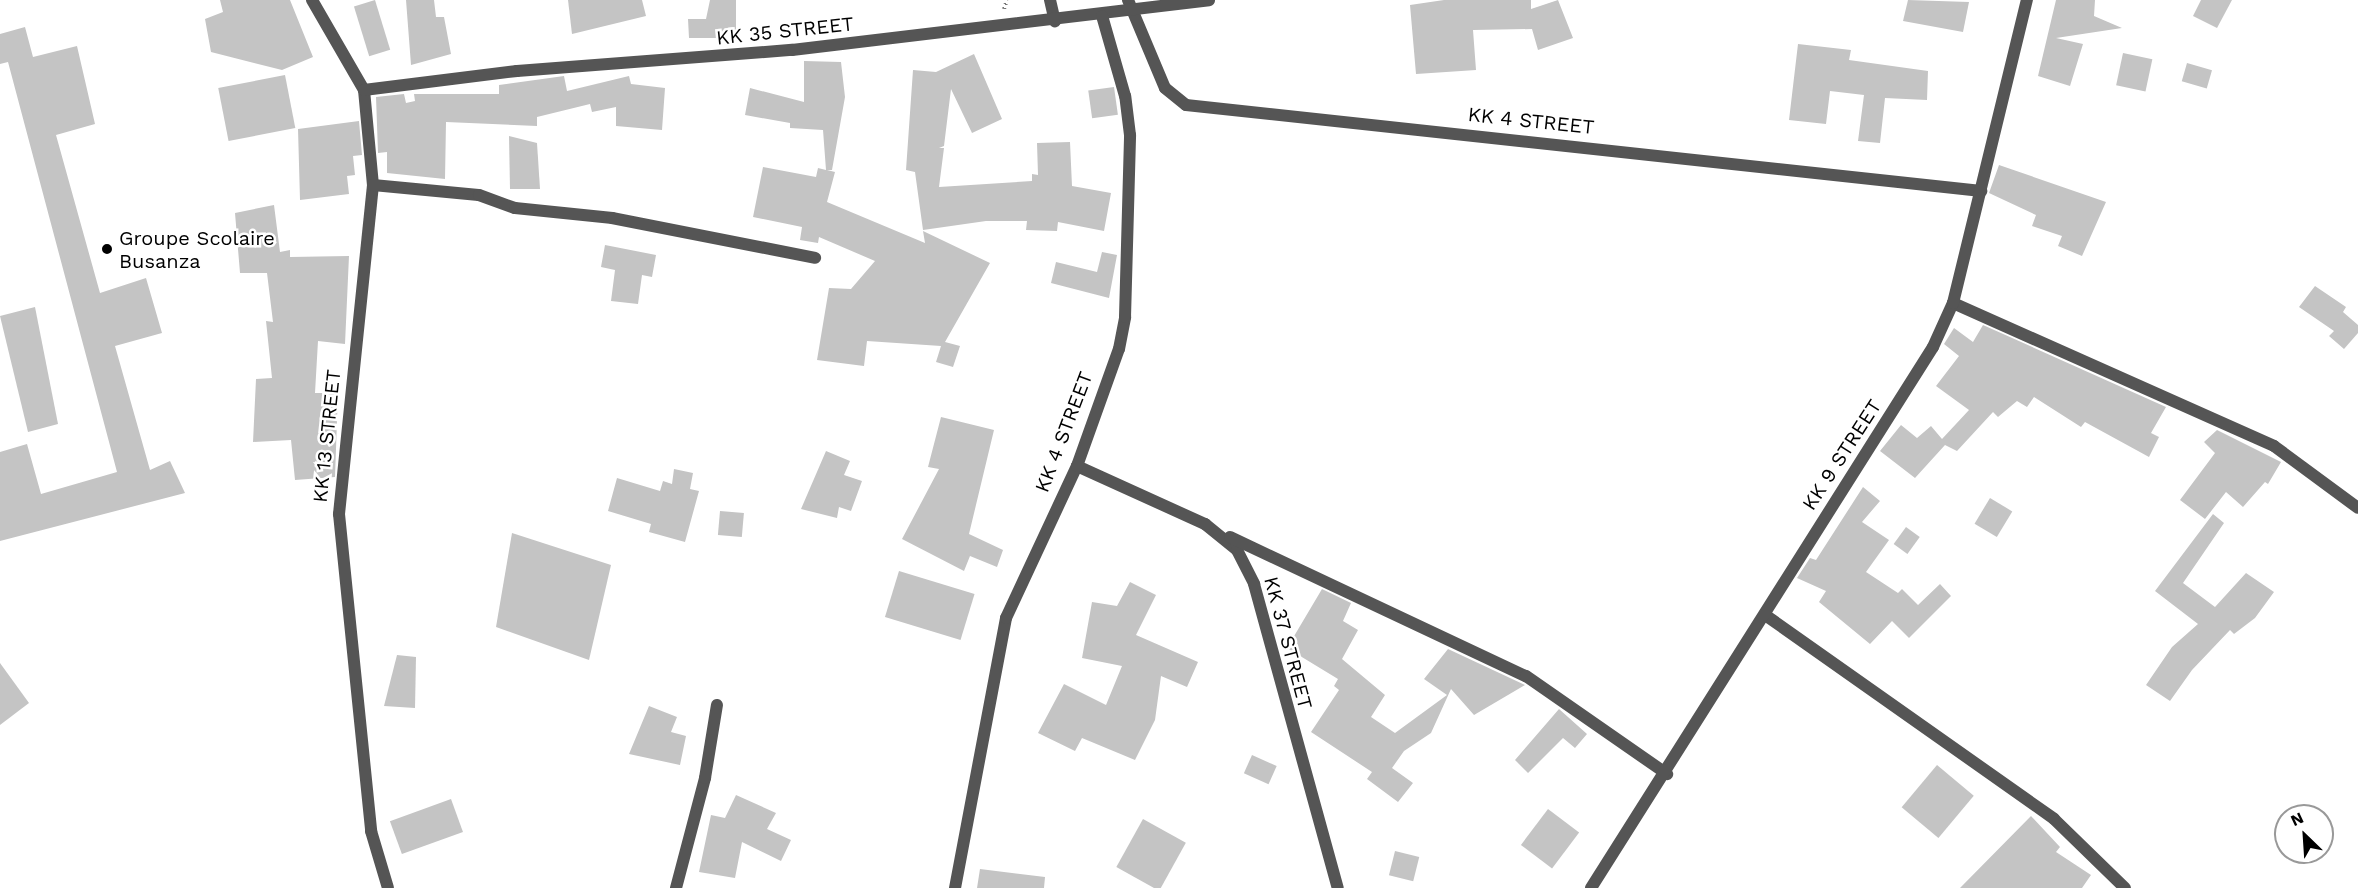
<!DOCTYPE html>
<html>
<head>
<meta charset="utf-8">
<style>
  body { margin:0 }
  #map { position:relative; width:2358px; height:888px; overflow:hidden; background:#fff; font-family:"Work Sans",sans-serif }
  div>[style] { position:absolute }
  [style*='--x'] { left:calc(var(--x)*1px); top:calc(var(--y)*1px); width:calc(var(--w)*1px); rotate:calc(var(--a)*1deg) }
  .building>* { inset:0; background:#c4c4c4; transform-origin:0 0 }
  .path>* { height:4px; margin-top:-2px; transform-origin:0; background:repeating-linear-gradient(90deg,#777 0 1.5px,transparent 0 4.5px) }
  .street>* { height:12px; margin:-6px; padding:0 6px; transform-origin:6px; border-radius:6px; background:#555 }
  .dots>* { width:16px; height:16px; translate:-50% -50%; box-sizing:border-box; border:3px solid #fff; border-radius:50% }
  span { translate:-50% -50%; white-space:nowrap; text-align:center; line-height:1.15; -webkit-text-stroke:5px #fff; paint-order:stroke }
  .street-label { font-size:20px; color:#000 }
  .poi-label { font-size:20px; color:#000 }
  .left { translate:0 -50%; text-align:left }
  .north { position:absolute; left:2274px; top:804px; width:60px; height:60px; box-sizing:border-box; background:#fff; border:2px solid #999; border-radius:50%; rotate:335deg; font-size:16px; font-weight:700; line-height:24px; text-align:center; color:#000 }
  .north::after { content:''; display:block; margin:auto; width:21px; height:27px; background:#000; clip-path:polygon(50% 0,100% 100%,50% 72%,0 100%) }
</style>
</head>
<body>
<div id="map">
  <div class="building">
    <i style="clip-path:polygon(220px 0,290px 0,313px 57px,282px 70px,211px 52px,205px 19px,223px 12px)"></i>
    <i style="left:375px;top:0;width:52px;height:22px;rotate:73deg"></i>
    <i style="clip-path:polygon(406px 0,434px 0,436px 17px,444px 17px,451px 54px,411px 65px)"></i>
    <i style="clip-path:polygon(568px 0,642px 0,646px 16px,572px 34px)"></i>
    <i style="clip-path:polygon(710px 0,736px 0,736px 31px,725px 31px,725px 38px,689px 38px,688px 19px,706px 19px)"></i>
    <i style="clip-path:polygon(1444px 0,1531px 0,1531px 9px,1558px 0,1573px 38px,1538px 50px,1532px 29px,1473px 30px,1476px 70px,1416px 74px,1410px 5px)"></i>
    <i style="clip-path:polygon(1908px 0,1969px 2px,1963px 32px,1903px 21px)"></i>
    <i style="clip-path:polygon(2056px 0,2095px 0,2094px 16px,2122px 28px,2056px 38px,2083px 44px,2070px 86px,2038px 76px)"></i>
    <i style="clip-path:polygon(2201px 0,2232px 0,2217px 28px,2193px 16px)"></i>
    <i style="clip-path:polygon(25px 27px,33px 57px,77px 46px,95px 124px,56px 135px,100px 293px,146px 278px,162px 333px,115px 346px,150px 470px,170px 461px,185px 493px,0 541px,0 452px,27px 444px,41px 494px,117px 472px,8px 62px,0 64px,0 34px)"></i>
    <i style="clip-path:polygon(1798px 44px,1851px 50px,1849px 60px,1928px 71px,1927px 100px,1885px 98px,1880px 143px,1858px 141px,1864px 95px,1830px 91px,1826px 124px,1789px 120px)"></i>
    <i style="left:2123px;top:53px;width:30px;height:33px;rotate:12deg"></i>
    <i style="clip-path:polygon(974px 54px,1002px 119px,972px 133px,951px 89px,944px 146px,939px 148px,944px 148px,939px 187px,1032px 181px,1032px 174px,1038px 175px,1037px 143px,1070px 142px,1072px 186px,1111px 193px,1104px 231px,1058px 222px,1057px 231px,1026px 230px,1027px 221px,986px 221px,923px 230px,915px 172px,906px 170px,913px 70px,936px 72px)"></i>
    <i style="clip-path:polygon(804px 61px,841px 62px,845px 97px,832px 170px,827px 170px,835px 172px,827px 202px,925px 243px,923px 231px,990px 263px,945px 342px,960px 346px,953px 367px,936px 362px,941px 346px,867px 341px,864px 366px,817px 360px,829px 288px,851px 289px,875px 261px,819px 237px,818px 243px,800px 240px,802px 227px,753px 217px,763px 167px,816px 177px,818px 168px,826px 170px,823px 130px,790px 128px,790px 123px,745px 115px,750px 88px,804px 102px)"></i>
    <i style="left:2187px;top:63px;width:26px;height:19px;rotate:16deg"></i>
    <i style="left:285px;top:75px;width:54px;height:68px;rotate:79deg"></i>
    <i style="clip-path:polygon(564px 76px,567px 91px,629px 76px,631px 84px,665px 88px,662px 130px,616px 126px,616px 107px,592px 112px,590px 104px,537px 117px,537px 126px,446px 122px,445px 179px,387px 173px,387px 152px,378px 153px,376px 97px,404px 94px,406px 103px,415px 101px,414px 94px,499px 94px,499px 85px)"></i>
    <i style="left:1114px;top:87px;width:28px;height:26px;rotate:82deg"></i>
    <i style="clip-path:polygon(359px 121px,362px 155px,353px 156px,355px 175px,347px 176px,349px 194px,300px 200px,298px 129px)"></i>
    <i style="clip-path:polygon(509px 136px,537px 143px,540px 189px,510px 189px)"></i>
    <i style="clip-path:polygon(1999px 165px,2106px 202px,2082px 256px,2058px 246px,2062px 236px,2032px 226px,2036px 215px,1989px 193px)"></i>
    <i style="clip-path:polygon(274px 205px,280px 252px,290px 250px,290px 257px,349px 256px,345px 344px,318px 341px,315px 393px,338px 393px,335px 477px,295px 480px,291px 440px,253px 442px,256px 379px,272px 378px,266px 321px,273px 322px,267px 273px,240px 273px,235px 213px)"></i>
    <i style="clip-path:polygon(605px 245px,656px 255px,652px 277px,642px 275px,638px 304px,611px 301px,615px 270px,601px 267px)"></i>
    <i style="clip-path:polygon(1102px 252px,1117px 255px,1109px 298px,1051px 283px,1056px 262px,1097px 272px)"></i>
    <i style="clip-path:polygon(2315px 286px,2346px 307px,2343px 312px,2358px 325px,2358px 333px,2344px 349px,2329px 336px,2334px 331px,2299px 307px)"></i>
    <i style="clip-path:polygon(35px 307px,58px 424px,28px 432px,0 316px)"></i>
    <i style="clip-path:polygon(1983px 325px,2166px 407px,2151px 433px,2159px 437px,2149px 457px,2085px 422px,2081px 427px,2034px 397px,2027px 407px,2017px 401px,1998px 417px,1993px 412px,1957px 451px,1945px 445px,1915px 478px,1880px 451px,1901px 425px,1917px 438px,1931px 426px,1942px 439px,1969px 410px,1936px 386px,1959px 356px,1944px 344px,1954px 328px,1973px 342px)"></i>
    <i style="clip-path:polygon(941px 417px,994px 430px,969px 534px,1003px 550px,997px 567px,970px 556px,964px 571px,902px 539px,939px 469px,928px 467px)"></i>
    <i style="clip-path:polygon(2217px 430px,2281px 462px,2268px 484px,2265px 482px,2243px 507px,2226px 492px,2205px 519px,2180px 500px,2215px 453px,2204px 442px)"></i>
    <i style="clip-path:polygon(826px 451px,850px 461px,844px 475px,862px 481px,851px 511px,839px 507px,837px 518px,801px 509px)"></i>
    <i style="clip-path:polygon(674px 469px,693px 473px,690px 489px,699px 491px,685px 542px,649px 532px,651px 524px,608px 511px,617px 478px,660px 491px,663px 481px,672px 484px)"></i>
    <i style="clip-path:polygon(1863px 487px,1880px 501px,1862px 522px,1889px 540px,1866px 572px,1898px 593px,1902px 589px,1918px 605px,1940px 584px,1951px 596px,1909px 638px,1892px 621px,1870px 644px,1819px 602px,1826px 591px,1797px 578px,1810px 558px,1816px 560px)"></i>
    <i style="left:1990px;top:498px;width:26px;height:30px;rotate:31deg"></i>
    <i style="left:720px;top:511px;width:24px;height:24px;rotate:5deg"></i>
    <i style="clip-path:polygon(2213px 514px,2224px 523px,2183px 583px,2215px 607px,2246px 573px,2274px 592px,2255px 618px,2234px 634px,2230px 630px,2192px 670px,2170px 701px,2146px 685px,2172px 647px,2198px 624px,2155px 591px)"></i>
    <i style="left:1906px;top:527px;width:17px;height:21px;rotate:36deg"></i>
    <i style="clip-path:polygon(512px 533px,611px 565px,589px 660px,496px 627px)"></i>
    <i style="left:899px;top:571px;width:79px;height:48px;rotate:17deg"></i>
    <i style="clip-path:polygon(1130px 582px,1156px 595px,1136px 635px,1198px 662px,1187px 687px,1161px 676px,1155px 720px,1135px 760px,1082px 738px,1075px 751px,1038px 733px,1064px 684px,1106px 705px,1122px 666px,1082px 658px,1092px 602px,1117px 606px)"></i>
    <i style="clip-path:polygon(1322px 589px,1351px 603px,1343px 621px,1358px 630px,1342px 659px,1385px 695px,1371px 717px,1395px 733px,1447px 695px,1424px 679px,1448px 649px,1525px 685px,1474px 715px,1451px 689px,1431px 733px,1404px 751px,1392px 768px,1413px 783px,1398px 802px,1367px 779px,1372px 772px,1311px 732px,1339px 690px,1334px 686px,1338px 679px,1287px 648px)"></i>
    <i style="clip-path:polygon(397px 655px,416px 657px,415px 708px,384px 706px)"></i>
    <i style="clip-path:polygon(0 663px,29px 703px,0 725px)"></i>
    <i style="clip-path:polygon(649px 706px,677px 717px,671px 732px,686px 736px,680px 765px,629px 754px)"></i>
    <i style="clip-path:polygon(1559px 709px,1587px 734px,1575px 748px,1563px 738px,1528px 773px,1515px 760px)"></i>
    <i style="left:1252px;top:755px;width:27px;height:20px;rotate:24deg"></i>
    <i style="left:1937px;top:765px;width:48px;height:55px;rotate:40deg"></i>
    <i style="clip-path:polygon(736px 795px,776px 813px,767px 829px,791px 840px,781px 861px,742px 842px,735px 878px,699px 872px,711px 815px,725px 818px)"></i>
    <i style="left:451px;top:799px;width:35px;height:65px;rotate:70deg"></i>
    <i style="left:1548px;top:809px;width:39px;height:45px;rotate:37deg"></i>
    <i style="clip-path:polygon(2031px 816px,2060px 847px,2056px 852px,2091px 875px,2082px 888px,1960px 888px)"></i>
    <i style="left:1143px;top:819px;width:49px;height:55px;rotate:29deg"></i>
    <i style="left:1395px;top:851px;width:25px;height:25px;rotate:14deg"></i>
    <i style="clip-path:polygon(980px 869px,1045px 877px,1044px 888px,977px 888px)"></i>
  </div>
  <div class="path">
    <i style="--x:1004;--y:9;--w:9;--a:-72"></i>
  </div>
  <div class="street">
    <i style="--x:312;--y:0;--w:104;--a:60"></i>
    <i style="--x:364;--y:90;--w:95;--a:84.6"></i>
    <i style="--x:373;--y:185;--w:331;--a:95.9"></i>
    <i style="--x:339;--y:514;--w:319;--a:84.2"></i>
    <i style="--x:371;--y:831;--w:59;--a:73.4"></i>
    <i style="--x:1050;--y:0;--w:22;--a:77"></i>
    <i style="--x:1128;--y:0;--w:95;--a:67.2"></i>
    <i style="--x:1165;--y:88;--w:27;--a:39"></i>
    <i style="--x:1186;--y:105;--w:800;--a:6.17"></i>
    <i style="--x:364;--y:90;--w:154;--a:-7.1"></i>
    <i style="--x:517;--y:71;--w:276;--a:-4.4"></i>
    <i style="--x:792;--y:50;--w:420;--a:-6.8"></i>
    <i style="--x:373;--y:185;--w:106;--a:5.4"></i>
    <i style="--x:479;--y:195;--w:38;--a:20"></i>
    <i style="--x:515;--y:208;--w:98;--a:5.9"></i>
    <i style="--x:612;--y:218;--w:207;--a:11.1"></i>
    <i style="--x:1953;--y:303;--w:351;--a:24"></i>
    <i style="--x:2274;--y:446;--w:104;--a:36.4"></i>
    <i style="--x:1077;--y:466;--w:141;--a:24.4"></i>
    <i style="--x:1205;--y:524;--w:41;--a:39.1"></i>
    <i style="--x:1237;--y:550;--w:38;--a:63"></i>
    <i style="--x:1254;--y:584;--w:315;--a:74.6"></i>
    <i style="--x:1230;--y:537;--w:327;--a:25.2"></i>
    <i style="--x:1526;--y:676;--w:172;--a:34.8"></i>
    <i style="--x:1768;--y:617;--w:350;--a:35.2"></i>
    <i style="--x:2054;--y:819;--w:99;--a:44.2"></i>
    <i style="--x:676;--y:888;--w:114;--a:-75.2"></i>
    <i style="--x:705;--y:778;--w:74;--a:-80.7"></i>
    <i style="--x:955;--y:888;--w:275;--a:-79.3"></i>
    <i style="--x:1006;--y:618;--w:168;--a:-65"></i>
    <i style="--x:1077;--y:466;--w:124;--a:-70.3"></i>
    <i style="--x:1119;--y:349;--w:33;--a:-79"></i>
    <i style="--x:1125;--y:317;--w:182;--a:-88.4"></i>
    <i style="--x:1130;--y:135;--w:39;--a:-97"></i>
    <i style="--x:1125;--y:96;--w:83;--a:-106"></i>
    <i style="--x:1591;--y:888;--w:640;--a:-57.7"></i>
    <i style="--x:1933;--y:347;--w:48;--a:-65.6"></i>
    <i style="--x:1953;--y:303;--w:312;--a:-76.3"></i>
  </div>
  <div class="dots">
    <i style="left:107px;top:249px;background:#000"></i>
  </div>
  <div class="street-label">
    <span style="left:785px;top:31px;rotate:-6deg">KK 35 STREET</span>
    <span style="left:1531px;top:121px;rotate:6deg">KK 4 STREET</span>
    <span style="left:1064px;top:432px;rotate:-69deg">KK 4 STREET</span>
    <span style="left:327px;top:436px;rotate:-84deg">KK 13 STREET</span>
    <span style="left:1842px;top:455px;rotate:-57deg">KK 9 STREET</span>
    <span style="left:1288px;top:643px;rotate:75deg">KK 37 STREET</span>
  </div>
  <div class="poi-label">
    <span class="left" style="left:119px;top:250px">Groupe Scolaire<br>Busanza</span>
  </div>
  <div class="north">N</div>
</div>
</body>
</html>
